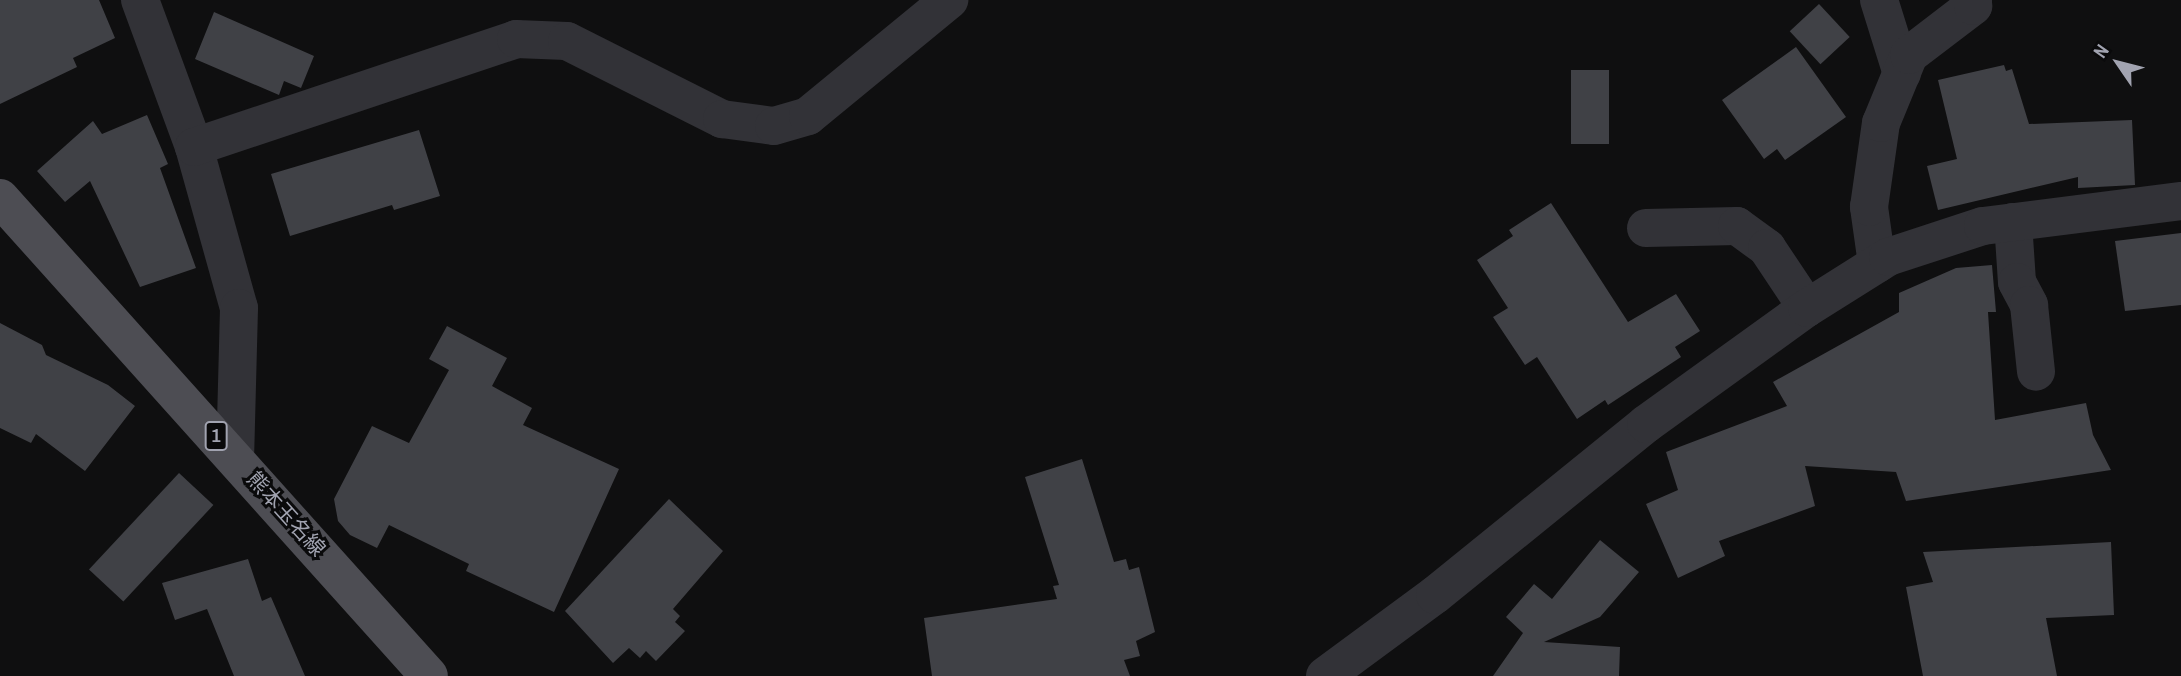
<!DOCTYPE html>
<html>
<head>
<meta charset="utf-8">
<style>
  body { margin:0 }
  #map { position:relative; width:2181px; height:676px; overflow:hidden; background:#0f0f10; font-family:"Archivo Narrow","Noto Sans JP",sans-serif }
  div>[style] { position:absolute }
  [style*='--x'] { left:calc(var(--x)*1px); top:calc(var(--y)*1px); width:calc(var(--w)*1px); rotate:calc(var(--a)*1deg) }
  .building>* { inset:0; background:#404146; transform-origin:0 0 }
  .minor>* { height:38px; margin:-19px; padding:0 19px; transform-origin:19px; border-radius:19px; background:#323237 }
  .major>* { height:38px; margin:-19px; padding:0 19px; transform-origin:19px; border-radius:19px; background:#4d4d53 }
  span { translate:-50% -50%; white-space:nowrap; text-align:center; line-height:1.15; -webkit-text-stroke:6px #0a0a0b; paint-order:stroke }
  .shield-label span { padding:2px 5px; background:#0a0a0b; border:2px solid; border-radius:5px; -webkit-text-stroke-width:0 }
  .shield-label { font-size:19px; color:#a1a3b0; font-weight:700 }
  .street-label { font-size:21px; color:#a1a3b0 }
  .north { position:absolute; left:2083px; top:28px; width:70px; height:70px; -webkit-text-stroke:5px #0a0a0b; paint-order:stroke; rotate:305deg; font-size:19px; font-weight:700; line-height:28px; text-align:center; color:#a1a3b0 }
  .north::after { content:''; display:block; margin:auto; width:24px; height:32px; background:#a1a3b0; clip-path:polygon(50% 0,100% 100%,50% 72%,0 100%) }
</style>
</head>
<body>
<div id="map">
  <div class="building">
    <i style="clip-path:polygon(0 0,99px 0,115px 38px,73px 58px,77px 67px,0 104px)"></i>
    <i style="left:1819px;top:4px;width:45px;height:40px;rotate:47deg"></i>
    <i style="clip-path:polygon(214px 12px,314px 56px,301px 88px,284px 81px,279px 95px,195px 59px)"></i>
    <i style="clip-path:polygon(1796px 47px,1846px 117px,1785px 160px,1777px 149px,1764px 159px,1722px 100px)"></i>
    <i style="clip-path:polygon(2004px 65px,2006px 71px,2012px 69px,2029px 124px,2132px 120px,2135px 185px,2078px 188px,2078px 177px,1938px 210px,1927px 166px,1957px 159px,1938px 80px)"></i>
    <i style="left:1571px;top:70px;width:38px;height:74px"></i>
    <i style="clip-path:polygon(147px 115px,168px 164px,160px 168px,196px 268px,140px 287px,90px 181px,65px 202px,37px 171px,93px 121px,102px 134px)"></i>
    <i style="clip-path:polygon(419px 130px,440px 196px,394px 210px,392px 205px,290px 236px,271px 174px)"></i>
    <i style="clip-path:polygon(1551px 203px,1628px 322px,1676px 294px,1700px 331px,1675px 347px,1681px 357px,1608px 405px,1605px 400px,1577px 419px,1537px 357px,1525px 365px,1493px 317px,1508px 308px,1477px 260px,1513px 236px,1509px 230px)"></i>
    <i style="clip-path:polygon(2181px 233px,2181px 305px,2125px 311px,2115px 241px)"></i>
    <i style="clip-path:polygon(1992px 265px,1996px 312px,1988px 312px,1995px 420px,2086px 403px,2093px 435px,2111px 470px,1906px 501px,1896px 472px,1805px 466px,1815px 506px,1719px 541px,1725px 556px,1678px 578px,1646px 504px,1678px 490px,1666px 452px,1787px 406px,1773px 382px,1899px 312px,1899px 293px,1956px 268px)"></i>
    <i style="clip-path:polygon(0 323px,42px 345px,46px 355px,108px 385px,135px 406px,85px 471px,36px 434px,31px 443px,0 428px)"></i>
    <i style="clip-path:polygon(447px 326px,507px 358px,492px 386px,532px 408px,523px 425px,619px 469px,554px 612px,466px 571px,469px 564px,389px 525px,377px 548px,350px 535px,338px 521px,334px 499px,372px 426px,409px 443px,449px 370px,429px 359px)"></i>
    <i style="clip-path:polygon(1082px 459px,1114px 562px,1126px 559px,1129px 570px,1139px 567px,1155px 632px,1136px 641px,1140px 656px,1124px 660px,1130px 676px,932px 676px,924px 618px,1057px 599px,1053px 586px,1059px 585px,1025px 477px)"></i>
    <i style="left:179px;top:473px;width:47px;height:132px;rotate:43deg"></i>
    <i style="clip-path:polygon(669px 499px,723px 551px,673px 609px,680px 616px,675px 622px,685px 631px,656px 661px,646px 651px,640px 658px,629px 648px,613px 663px,565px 611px)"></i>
    <i style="clip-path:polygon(1600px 540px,1639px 572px,1600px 617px,1544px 642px,1620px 647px,1619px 676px,1493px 676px,1523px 633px,1506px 617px,1534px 584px,1552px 599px)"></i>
    <i style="clip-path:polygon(2111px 542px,2114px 615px,2046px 618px,2057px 676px,1923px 676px,1906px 587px,1933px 582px,1923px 552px)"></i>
    <i style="clip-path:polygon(248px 559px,262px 601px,271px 597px,305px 676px,234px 676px,207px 609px,175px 620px,162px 583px)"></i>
  </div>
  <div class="minor">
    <i style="--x:140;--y:0;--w:157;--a:69.8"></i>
    <i style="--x:194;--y:147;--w:167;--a:74.4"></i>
    <i style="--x:239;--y:308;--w:149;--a:91.5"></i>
    <i style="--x:1879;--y:0;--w:77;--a:72.7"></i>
    <i style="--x:194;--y:147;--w:340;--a:-18.5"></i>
    <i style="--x:516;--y:39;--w:51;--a:2.2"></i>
    <i style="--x:567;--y:41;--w:174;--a:26.7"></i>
    <i style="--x:722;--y:119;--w:52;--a:7.7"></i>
    <i style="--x:774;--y:126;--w:35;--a:-16"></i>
    <i style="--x:808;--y:116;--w:183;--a:-39.4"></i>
    <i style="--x:2013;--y:222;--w:60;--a:86.2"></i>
    <i style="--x:2017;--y:282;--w:26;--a:62"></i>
    <i style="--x:2029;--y:305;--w:67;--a:84"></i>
    <i style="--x:1646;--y:228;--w:91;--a:-1.3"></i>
    <i style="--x:1737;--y:226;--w:37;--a:36"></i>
    <i style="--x:1767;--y:248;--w:72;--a:56.3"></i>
    <i style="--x:1877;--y:264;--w:58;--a:-98"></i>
    <i style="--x:1869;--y:207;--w:85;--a:-81.9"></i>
    <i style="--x:1881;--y:123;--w:74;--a:-67.6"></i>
    <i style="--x:1909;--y:55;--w:81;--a:-37.4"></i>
    <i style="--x:1973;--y:6;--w:6;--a:-90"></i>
    <i style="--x:1325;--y:676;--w:137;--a:-36.4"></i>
    <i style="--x:1435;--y:595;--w:272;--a:-39"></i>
    <i style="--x:1646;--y:424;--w:198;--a:-35.8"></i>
    <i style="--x:1807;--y:308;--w:96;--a:-32.2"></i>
    <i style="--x:1888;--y:257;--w:100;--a:-18.1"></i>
    <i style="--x:1983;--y:226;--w:200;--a:-7.2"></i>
  </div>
  <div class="major">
    <i style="--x:0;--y:198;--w:642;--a:48.09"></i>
  </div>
  <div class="shield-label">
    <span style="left:216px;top:436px">1</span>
  </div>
  <div class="street-label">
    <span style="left:286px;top:514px;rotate:48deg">熊本玉名線</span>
  </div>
  <div class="north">N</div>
</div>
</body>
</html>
